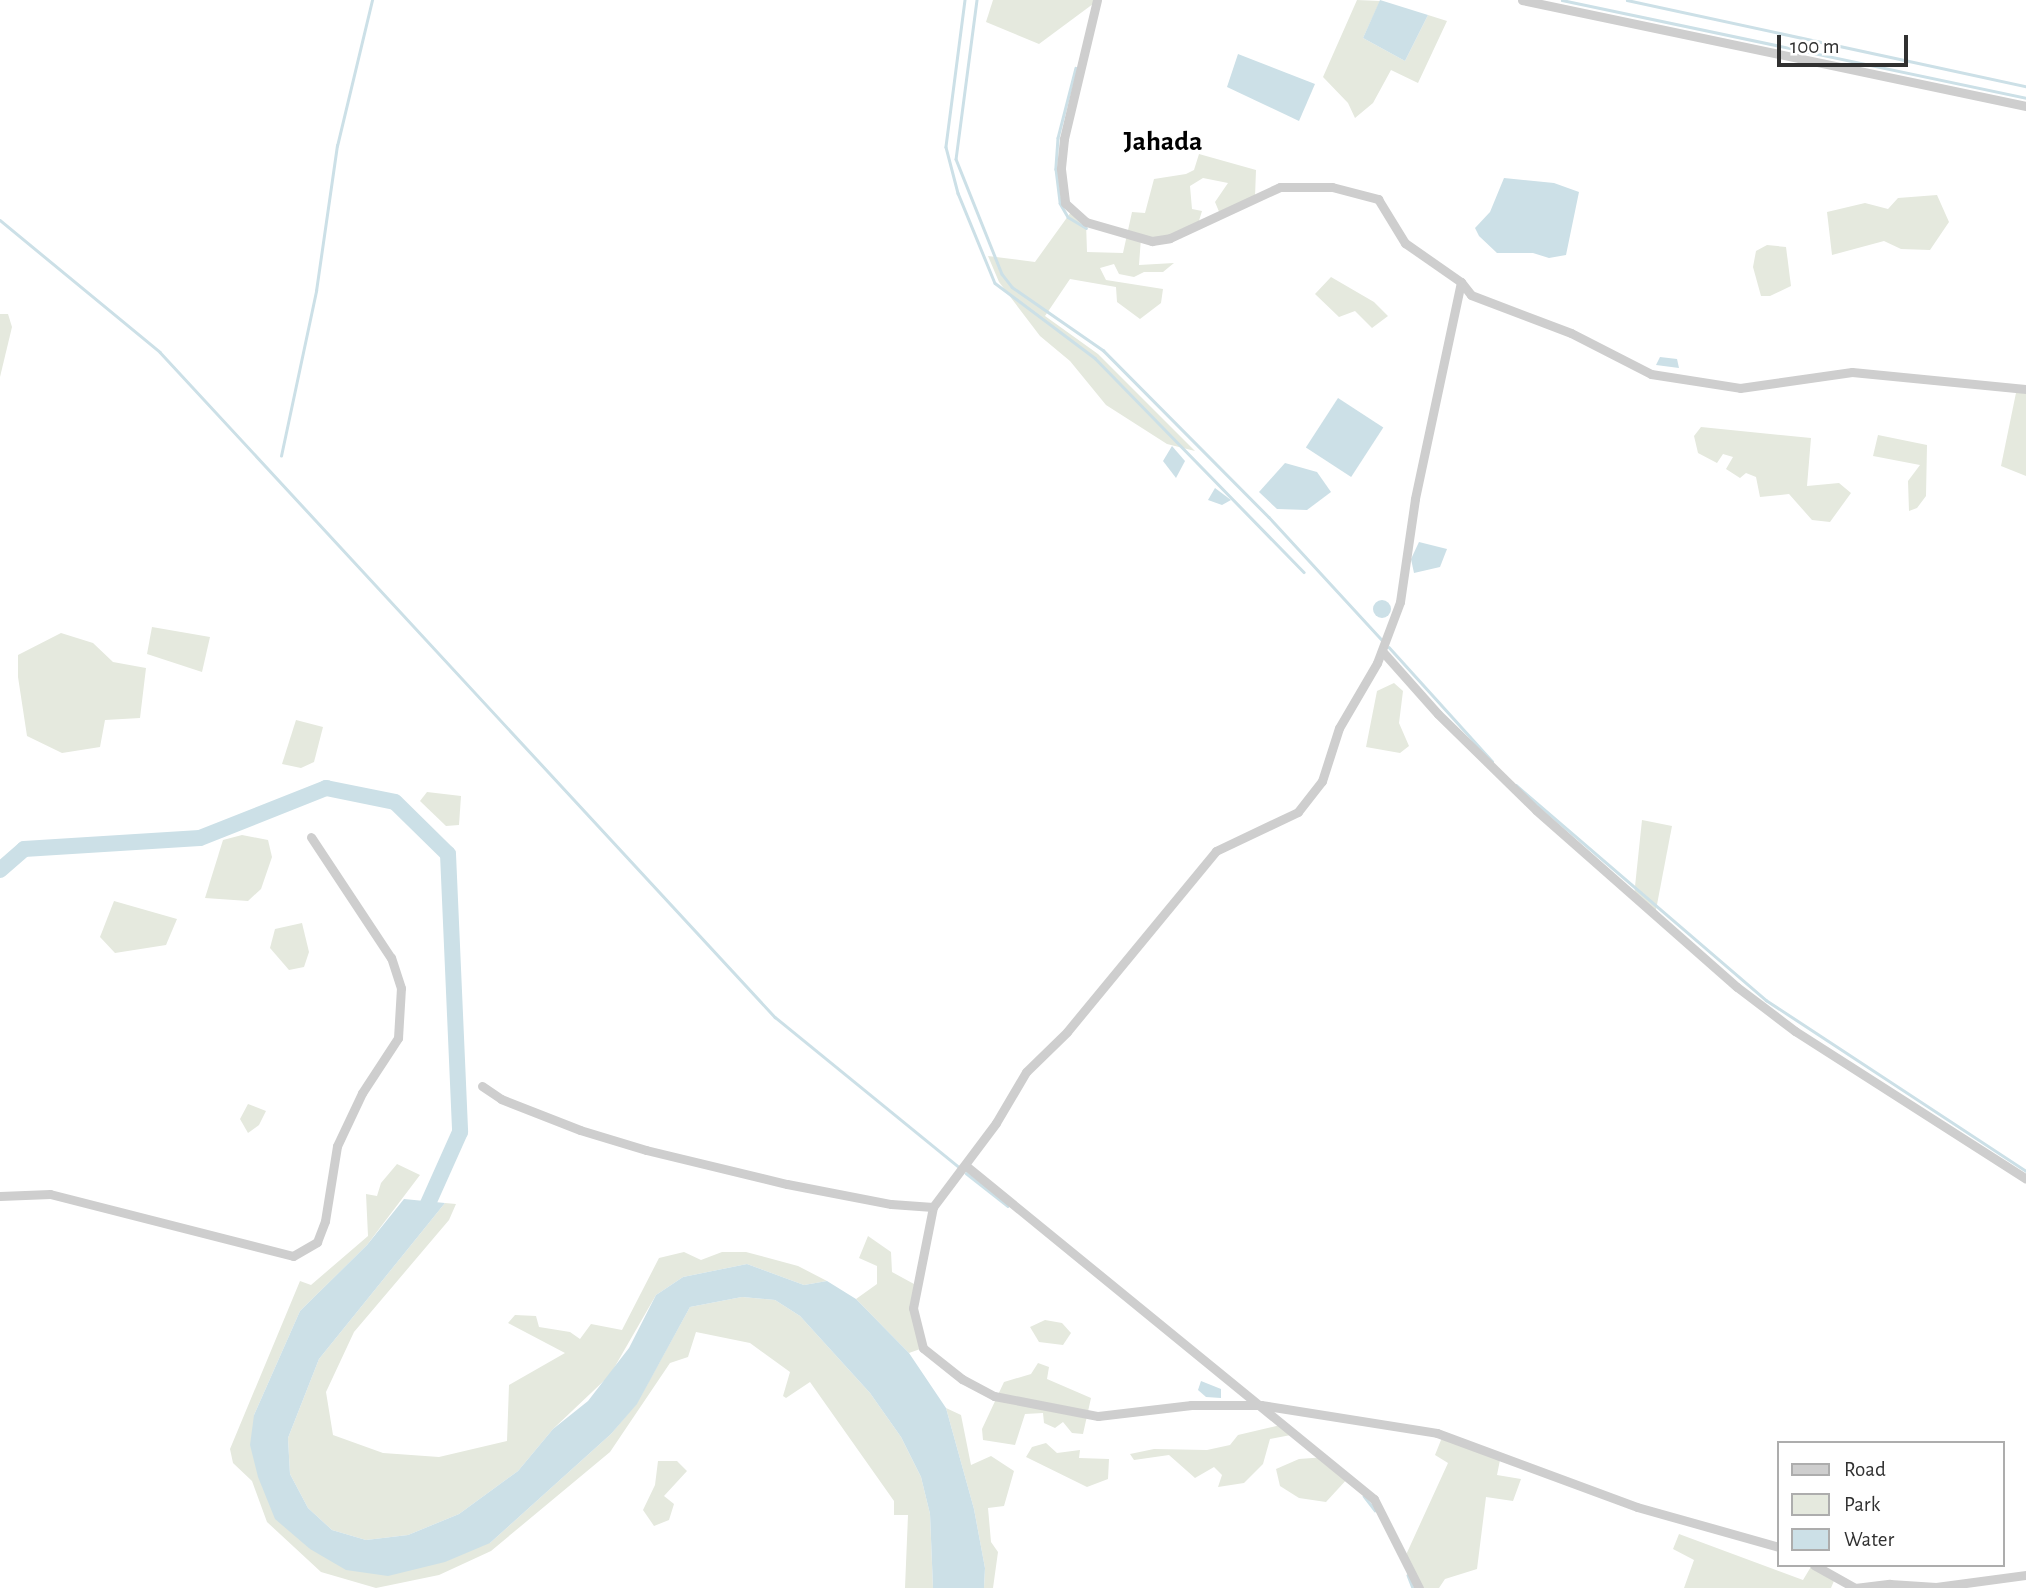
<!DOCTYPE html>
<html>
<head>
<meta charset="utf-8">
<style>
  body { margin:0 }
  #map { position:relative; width:2026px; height:1588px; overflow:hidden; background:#fff; font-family:"Alegreya Sans",sans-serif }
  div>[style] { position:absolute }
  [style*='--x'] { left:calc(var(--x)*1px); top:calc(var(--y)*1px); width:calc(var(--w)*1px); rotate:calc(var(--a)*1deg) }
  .green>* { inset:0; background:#e5e9de }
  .water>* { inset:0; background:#cce0e7; transform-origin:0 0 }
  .round { border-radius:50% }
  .stream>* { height:2.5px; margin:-1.25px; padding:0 1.25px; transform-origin:1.25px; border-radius:1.25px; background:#cce0e7 }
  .river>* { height:16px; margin:-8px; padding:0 8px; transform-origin:8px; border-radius:8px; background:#cce0e7 }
  .street>* { height:9px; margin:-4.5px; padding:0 4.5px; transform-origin:4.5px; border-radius:4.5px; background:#cecece }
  span { translate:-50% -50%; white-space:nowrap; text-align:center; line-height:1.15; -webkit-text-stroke:7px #fff; paint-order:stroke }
  .quarter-label { font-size:28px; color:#000; font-weight:700 }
  .legend { position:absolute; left:1777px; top:1441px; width:228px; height:126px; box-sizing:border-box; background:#fff; border:2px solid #adadad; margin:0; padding:9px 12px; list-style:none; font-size:21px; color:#313131 }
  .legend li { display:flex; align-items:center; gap:14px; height:35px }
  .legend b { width:35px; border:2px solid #adadad }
  .scale { position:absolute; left:1777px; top:35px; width:131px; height:32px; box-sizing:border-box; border:4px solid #313131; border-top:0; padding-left:9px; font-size:21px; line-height:24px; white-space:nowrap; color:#313131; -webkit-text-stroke:5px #fff; paint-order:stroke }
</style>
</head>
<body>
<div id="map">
  <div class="green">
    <i style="clip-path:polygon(993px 0,1097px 0,1097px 1px,1039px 44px,986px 22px)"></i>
    <i style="clip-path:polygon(1357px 0,1380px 1px,1363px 38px,1405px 61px,1428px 15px,1447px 21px,1418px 83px,1391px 70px,1373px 103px,1355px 118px,1348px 103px,1323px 77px)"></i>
    <i style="clip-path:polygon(1199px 154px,1256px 170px,1255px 197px,1220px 214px,1215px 202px,1228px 183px,1203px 178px,1190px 186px,1192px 209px,1202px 211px,1198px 224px,1170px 238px,1141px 238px,1139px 265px,1174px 263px,1163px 272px,1144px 272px,1134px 277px,1119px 274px,1114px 264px,1100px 268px,1106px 280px,1163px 289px,1161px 303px,1140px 319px,1117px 302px,1116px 287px,1070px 279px,1045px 316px,1098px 354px,1195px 451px,1167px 444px,1106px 405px,1070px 361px,1040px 336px,999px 282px,988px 256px,1035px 262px,1071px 212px,1086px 222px,1087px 252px,1123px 253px,1132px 212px,1145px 213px,1154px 179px,1186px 174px,1194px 170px)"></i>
    <i style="clip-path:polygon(1937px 195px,1949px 222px,1930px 250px,1901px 249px,1884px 241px,1832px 255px,1827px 212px,1865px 203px,1888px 209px,1898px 198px)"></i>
    <i style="clip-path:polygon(1767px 245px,1786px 247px,1791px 286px,1770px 296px,1761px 296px,1753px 267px,1756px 251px)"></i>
    <i style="clip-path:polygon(1331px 277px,1374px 302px,1388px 316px,1372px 328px,1355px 311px,1339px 317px,1315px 294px)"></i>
    <i style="clip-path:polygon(0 314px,8px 314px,12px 327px,0 377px)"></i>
    <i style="clip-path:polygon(2017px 388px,2026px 389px,2026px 476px,2001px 466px)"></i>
    <i style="clip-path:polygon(1701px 427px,1811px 438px,1807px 486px,1839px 483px,1851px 493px,1830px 522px,1812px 520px,1789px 494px,1760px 497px,1756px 477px,1746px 473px,1740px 478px,1726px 469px,1733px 457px,1723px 454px,1717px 463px,1698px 453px,1694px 436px)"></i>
    <i style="clip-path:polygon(1878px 435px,1927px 445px,1926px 496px,1917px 508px,1909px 511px,1908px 481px,1920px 465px,1873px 456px)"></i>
    <i style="clip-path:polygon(152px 627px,210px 637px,202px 672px,147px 654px)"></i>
    <i style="clip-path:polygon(61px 633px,93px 643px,113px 662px,146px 668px,140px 718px,105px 720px,100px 747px,62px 753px,27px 736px,18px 677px,18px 655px)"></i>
    <i style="clip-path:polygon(1394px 683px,1403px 691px,1399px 723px,1409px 746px,1400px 753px,1366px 747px,1377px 691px)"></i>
    <i style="clip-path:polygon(296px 720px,323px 727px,314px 762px,301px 768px,282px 764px)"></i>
    <i style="clip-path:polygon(427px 792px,461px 796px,459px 825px,446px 826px,420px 801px)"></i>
    <i style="clip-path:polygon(1642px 820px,1672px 826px,1655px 915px,1634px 896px)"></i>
    <i style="clip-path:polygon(242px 835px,268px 840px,272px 857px,261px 889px,248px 901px,205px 898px,223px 840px)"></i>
    <i style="clip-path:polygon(114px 901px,177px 919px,166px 945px,115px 953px,100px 937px)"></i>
    <i style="clip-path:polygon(302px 923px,309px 952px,304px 967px,289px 970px,270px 948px,275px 929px)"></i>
    <i style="clip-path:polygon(248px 1104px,266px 1111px,259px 1125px,248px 1133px,240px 1119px)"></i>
    <i style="clip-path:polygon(397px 1164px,420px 1175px,367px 1245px,300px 1311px,254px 1415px,310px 1549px,490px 1543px,611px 1434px,637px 1403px,690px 1307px,742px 1297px,775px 1300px,800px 1316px,870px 1393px,901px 1437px,921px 1477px,930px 1514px,933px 1588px,905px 1588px,908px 1515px,894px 1515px,894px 1501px,810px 1382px,786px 1398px,783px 1396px,790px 1372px,750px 1343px,696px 1332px,688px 1357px,670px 1363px,610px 1452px,491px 1551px,439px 1575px,376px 1588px,321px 1572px,267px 1522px,252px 1481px,233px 1463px,230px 1449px,300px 1281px,311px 1285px,368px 1236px,366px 1194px,377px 1196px,381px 1183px)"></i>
    <i style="clip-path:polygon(445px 1203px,456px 1204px,449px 1220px,354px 1332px,326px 1392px,333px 1435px,383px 1453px,439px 1457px,507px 1441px,509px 1385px,565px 1353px,508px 1323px,515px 1315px,536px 1316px,539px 1327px,570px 1332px,580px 1339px,591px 1324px,622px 1330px,659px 1258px,684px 1252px,701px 1260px,722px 1252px,746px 1252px,798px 1266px,827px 1281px,804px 1285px,747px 1264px,683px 1277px,656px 1295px,610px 1375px,553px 1429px,518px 1471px,459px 1514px,408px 1535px,366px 1540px,332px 1530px,308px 1508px,290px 1474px,288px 1438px,319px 1359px)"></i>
    <i style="clip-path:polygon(868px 1236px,891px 1252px,892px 1272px,914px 1284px,913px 1308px,923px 1348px,909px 1353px,856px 1299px,877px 1284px,877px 1266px,859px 1258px)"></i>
    <i style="clip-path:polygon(1045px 1320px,1062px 1323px,1071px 1333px,1063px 1345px,1039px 1342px,1030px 1327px)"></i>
    <i style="clip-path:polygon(1038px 1363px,1049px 1367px,1047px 1379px,1091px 1398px,1083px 1434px,1072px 1433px,1063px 1422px,1055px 1428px,1044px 1423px,1043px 1413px,1025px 1414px,1015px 1445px,983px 1440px,982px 1429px,1004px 1382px,1031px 1374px)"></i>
    <i style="clip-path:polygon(946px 1408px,961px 1415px,971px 1465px,991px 1456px,1014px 1471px,1004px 1506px,988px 1508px,991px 1542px,998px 1552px,993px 1588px,984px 1588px,985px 1568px,974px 1509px)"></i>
    <i style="clip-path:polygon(1285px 1424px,1296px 1434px,1270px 1439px,1263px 1464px,1244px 1483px,1218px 1487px,1222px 1475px,1214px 1467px,1195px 1478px,1169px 1455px,1134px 1460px,1130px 1454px,1154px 1449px,1207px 1450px,1230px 1445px,1238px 1435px)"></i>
    <i style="clip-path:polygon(1443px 1435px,1500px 1460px,1497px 1475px,1521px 1479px,1513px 1501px,1486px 1497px,1477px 1569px,1445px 1579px,1439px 1588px,1419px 1588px,1405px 1557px,1448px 1463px,1435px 1455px)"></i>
    <i style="clip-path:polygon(1046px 1443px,1057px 1453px,1080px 1450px,1079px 1458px,1109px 1459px,1108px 1479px,1087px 1487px,1026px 1457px,1032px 1447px)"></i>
    <i style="clip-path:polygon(1326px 1457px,1349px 1477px,1326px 1502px,1299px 1498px,1280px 1486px,1276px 1469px,1299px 1459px)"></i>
    <i style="clip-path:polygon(658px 1461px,677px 1461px,687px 1471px,664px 1496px,674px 1504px,669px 1520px,654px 1526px,643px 1510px,655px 1485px)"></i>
    <i style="clip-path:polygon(1679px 1534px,1803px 1580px,1812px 1565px,1836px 1576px,1831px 1588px,1684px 1588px,1694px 1560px,1673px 1549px)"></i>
  </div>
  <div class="water">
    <i style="clip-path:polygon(1380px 0,1428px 15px,1405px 61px,1363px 38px)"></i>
    <i style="clip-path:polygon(1238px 54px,1315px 84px,1299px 121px,1227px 87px)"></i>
    <i style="clip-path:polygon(1504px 178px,1554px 183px,1579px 192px,1566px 255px,1549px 258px,1533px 253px,1497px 253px,1479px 236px,1475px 228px,1490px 212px)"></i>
    <i style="clip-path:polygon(1660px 357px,1677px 359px,1679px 368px,1656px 365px)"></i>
    <i style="left:1338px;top:398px;width:54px;height:59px;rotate:33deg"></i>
    <i style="clip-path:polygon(1172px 446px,1185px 461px,1176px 478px,1163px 461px)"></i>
    <i style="clip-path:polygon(1285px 463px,1317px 472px,1331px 492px,1307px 510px,1277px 509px,1259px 492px)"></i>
    <i style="clip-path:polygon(1215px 488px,1231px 500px,1222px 505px,1208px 500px)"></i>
    <i style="clip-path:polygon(1419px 542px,1447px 549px,1440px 567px,1414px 573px,1411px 559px)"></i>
    <i class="round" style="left:1373px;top:600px;width:18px;height:18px"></i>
    <i style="clip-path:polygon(404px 1199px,445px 1203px,319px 1359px,288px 1438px,290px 1474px,308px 1508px,332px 1530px,366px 1540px,408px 1535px,459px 1514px,518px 1471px,553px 1429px,588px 1401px,629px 1348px,656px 1295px,683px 1277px,747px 1264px,804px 1285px,827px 1281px,856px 1299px,909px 1353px,946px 1408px,974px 1509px,985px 1568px,984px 1588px,933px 1588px,930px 1514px,921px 1477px,901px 1437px,870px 1393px,800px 1316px,775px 1300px,742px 1297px,690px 1307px,637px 1404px,611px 1434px,490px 1543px,445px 1562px,388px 1576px,346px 1570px,310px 1549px,275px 1519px,258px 1477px,250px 1445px,254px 1415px,300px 1311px,367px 1245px)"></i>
    <i style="clip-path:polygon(1201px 1381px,1221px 1389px,1221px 1398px,1206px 1397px,1198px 1390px)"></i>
  </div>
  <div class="stream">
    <i style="--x:965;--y:0;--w:148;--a:97.4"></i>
    <i style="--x:946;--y:147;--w:48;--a:75.4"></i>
    <i style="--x:958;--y:193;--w:97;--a:67.7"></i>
    <i style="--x:995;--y:283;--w:125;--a:36.9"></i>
    <i style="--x:1095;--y:358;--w:299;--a:45.7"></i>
    <i style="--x:977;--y:0;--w:160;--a:97.5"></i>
    <i style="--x:956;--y:159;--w:124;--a:68.2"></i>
    <i style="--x:1002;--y:274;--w:16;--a:52"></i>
    <i style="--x:1012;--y:287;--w:111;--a:34.7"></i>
    <i style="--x:1103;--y:350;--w:235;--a:45.2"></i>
    <i style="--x:1269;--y:517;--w:167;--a:47.4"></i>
    <i style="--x:1562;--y:0;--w:474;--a:11.9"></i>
    <i style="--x:1627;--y:0;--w:408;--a:12.2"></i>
    <i style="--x:1076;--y:68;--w:72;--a:104.4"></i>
    <i style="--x:1058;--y:138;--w:31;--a:94"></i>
    <i style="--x:1056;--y:169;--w:34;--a:83"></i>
    <i style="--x:1060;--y:203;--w:16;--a:60"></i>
    <i style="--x:1068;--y:217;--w:21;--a:31"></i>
    <i style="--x:0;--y:220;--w:207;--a:39.5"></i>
    <i style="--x:160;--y:352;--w:906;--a:47.24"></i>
    <i style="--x:775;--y:1017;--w:236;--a:39.2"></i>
    <i style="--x:281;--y:456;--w:169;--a:-78"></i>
    <i style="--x:316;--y:291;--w:147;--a:-81.8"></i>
    <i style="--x:337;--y:146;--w:150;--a:-76.5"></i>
    <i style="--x:1389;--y:647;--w:154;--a:47.9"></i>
    <i style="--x:1516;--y:785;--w:330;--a:40.7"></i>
    <i style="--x:1766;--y:1000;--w:311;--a:33.3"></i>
    <i style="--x:966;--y:1173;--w:53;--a:38.2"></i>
    <i style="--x:1364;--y:1496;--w:18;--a:52"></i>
    <i style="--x:1408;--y:1575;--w:14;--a:69"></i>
  </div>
  <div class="river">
    <i style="--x:0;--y:870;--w:32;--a:-41"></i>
    <i style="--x:24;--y:849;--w:176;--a:-3.6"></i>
    <i style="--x:200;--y:838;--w:136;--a:-21.6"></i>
    <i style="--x:326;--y:788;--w:70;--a:11.5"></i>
    <i style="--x:395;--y:802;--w:74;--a:44.5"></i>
    <i style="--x:448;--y:854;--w:278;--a:87.5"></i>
    <i style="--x:460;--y:1132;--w:95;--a:114.1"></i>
  </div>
  <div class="street">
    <i style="--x:1097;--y:0;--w:143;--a:103.4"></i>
    <i style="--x:1064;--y:139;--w:30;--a:96"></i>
    <i style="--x:1061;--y:169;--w:34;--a:83"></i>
    <i style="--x:1065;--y:203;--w:28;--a:42"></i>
    <i style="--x:1086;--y:222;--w:69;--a:16.1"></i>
    <i style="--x:1152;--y:241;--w:18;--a:-9"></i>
    <i style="--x:1170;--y:238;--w:121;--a:-24.9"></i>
    <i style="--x:1280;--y:187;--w:52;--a:0"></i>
    <i style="--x:1332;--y:187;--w:48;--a:14.6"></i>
    <i style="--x:1378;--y:199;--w:52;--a:58.5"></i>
    <i style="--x:1405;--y:243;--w:68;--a:34.9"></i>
    <i style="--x:1461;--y:282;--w:16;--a:52"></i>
    <i style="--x:1471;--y:295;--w:107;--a:20.8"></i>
    <i style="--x:1571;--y:333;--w:90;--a:27.1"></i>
    <i style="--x:1651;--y:374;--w:90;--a:8.9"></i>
    <i style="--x:1740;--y:388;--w:113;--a:-8.1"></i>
    <i style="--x:1852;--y:372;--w:175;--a:5.6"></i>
    <i style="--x:1522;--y:0;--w:515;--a:11.88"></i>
    <i style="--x:1461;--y:282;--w:222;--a:102"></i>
    <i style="--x:1415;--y:499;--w:104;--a:98.3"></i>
    <i style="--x:1400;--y:602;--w:65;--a:110.7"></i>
    <i style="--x:1377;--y:663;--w:75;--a:120.3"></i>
    <i style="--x:1339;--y:728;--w:56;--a:107.8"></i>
    <i style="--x:1322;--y:781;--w:39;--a:128"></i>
    <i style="--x:1298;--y:812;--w:91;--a:154.6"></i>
    <i style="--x:1216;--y:851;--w:234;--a:129.5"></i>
    <i style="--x:1067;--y:1032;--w:57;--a:135.7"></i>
    <i style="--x:1026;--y:1072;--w:59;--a:120.5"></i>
    <i style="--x:996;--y:1123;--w:105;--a:126.9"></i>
    <i style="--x:933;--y:1207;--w:103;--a:101.2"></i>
    <i style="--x:913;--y:1308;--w:41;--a:76"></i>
    <i style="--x:923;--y:1348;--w:50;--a:38.5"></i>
    <i style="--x:962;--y:1379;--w:36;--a:28"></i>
    <i style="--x:994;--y:1396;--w:106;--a:10.9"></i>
    <i style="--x:1098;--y:1416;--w:94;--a:-6.7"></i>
    <i style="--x:1191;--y:1405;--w:70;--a:0"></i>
    <i style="--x:1261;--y:1405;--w:178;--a:9"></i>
    <i style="--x:1437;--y:1433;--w:213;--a:20.3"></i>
    <i style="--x:1637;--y:1507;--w:148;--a:15.7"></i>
    <i style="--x:1382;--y:651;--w:84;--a:48.4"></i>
    <i style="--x:1438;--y:714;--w:137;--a:44.4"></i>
    <i style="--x:1536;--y:810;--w:268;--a:41.4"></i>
    <i style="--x:1737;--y:987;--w:73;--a:37.2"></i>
    <i style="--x:1795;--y:1031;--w:274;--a:32.6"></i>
    <i style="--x:482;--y:1086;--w:23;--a:34"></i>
    <i style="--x:501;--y:1099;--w:85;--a:21.4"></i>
    <i style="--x:580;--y:1130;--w:69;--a:16.9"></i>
    <i style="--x:646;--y:1150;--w:145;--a:13.6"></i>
    <i style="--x:787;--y:1184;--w:106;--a:10.9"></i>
    <i style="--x:891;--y:1204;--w:42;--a:4.1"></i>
    <i style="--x:965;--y:1165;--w:528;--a:39.24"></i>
    <i style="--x:1374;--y:1499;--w:100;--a:63.2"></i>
    <i style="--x:0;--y:1196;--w:50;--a:-2.3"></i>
    <i style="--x:50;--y:1194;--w:251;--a:14.3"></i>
    <i style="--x:293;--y:1256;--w:28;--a:-30"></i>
    <i style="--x:317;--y:1242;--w:22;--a:-69"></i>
    <i style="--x:325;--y:1221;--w:76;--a:-80.9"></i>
    <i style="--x:337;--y:1146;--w:59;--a:-64.7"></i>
    <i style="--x:362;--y:1093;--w:66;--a:-56.8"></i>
    <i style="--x:398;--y:1038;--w:50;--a:-86.6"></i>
    <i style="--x:401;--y:988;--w:32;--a:-108"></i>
    <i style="--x:391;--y:958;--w:145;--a:-123.5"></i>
    <i style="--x:1814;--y:1565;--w:47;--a:29.3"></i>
    <i style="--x:1855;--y:1588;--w:35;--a:-7"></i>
    <i style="--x:1890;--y:1584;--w:46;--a:3.7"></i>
    <i style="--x:1936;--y:1587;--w:91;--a:-7.6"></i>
  </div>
  <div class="quarter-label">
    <span style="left:1163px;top:142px">Jahada</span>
  </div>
  <ul class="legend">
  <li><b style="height:9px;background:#cecece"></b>Road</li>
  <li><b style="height:19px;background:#e5e9de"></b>Park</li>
  <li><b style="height:19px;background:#cce0e7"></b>Water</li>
  </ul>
  <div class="scale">100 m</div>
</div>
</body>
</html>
